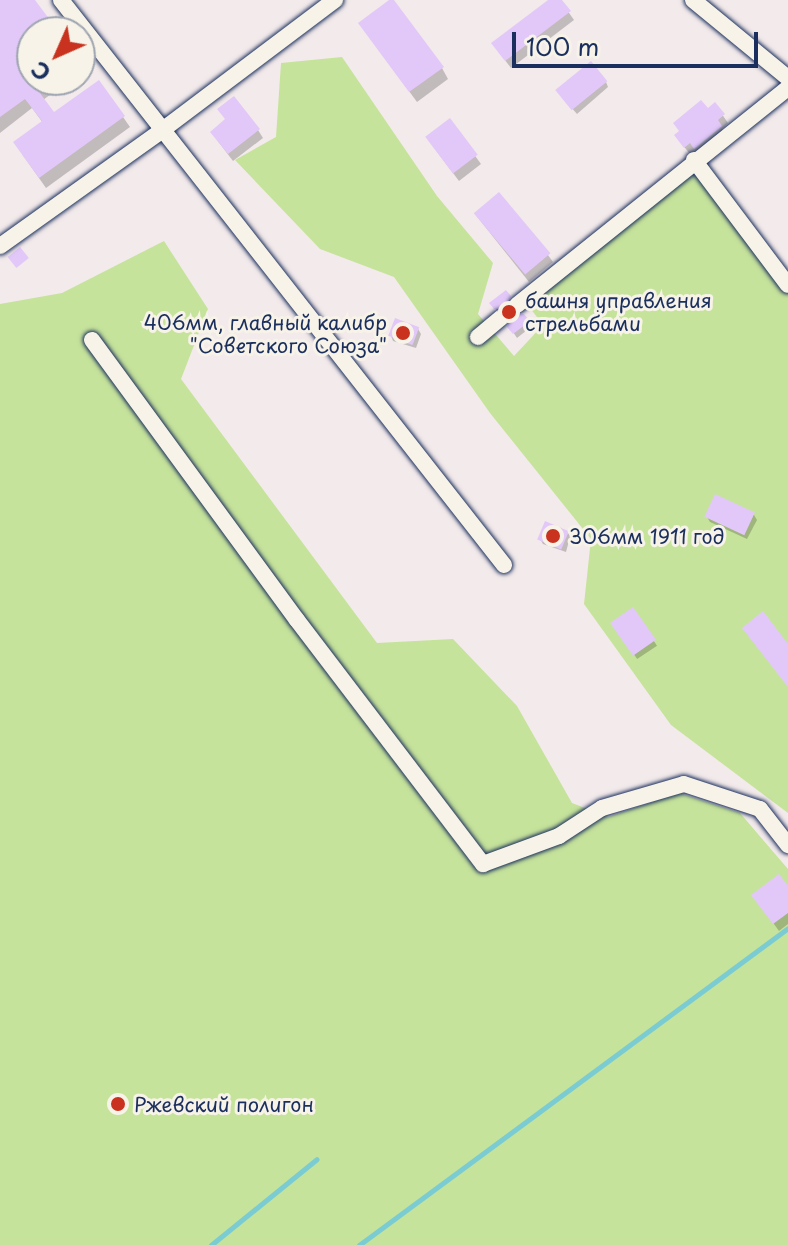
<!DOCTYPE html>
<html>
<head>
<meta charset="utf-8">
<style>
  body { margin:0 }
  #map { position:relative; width:788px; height:1245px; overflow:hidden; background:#f3eaeb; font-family:"Playpen Sans",sans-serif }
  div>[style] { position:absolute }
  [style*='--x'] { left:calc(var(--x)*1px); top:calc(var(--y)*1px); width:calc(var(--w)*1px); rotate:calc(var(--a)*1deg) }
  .green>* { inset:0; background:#c6e39b }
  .shadow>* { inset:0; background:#0003; transform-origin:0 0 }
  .stream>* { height:5px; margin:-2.5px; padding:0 2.5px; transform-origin:2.5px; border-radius:2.5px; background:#7bccd2 }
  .building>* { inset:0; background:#e2c8f8; transform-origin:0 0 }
  .roads { filter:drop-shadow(0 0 2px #1b2f5e) drop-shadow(0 0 2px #1b2f5e) }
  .minor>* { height:16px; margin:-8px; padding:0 8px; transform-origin:8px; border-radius:8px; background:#f7f3e8 }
  .dots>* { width:22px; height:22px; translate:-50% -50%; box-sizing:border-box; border:4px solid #f7f3e8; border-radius:50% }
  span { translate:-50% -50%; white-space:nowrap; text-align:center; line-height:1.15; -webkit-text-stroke:6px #f7f3e8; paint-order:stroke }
  .poi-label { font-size:20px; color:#1b2f5e }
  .left { translate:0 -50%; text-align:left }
  .right { translate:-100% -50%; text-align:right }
  .north { position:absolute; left:16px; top:16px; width:80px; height:80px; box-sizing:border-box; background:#f7f3e8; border:2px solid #9fa5b1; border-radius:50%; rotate:225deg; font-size:22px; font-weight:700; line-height:32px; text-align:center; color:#1b2f5e }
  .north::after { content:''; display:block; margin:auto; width:28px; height:36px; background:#c8321e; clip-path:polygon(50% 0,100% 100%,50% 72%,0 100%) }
  .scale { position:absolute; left:512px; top:32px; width:246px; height:36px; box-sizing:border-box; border:4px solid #1b2f5e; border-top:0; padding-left:10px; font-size:24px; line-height:28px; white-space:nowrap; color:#1b2f5e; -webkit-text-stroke:6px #f7f3e8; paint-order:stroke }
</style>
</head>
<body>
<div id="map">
  <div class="green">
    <i style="clip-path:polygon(342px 57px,437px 196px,493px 263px,478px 314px,514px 356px,543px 325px,527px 304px,693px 168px,788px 291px,788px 813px,671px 725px,584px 604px,591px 539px,490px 413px,394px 277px,320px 249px,235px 160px,276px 137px,281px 63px)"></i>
    <i style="clip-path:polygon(164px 241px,208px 309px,181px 379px,377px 643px,453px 639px,517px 706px,572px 803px,608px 817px,679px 793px,740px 813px,788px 869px,788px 1245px,0 1245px,0 304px,62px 293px)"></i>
  </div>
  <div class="shadow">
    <i style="clip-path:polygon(0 0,32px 0,56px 32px,32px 32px,32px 80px,70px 80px,43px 100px,54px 115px,123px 117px,130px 127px,46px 188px,22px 154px,43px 123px,32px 108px,0 133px)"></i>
    <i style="clip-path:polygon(551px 0,560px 0,574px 20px,511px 68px,498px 51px)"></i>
    <i style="clip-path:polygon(367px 34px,442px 68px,448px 79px,417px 102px)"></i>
    <i style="clip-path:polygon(606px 82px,608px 87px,577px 114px,562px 97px)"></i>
    <i style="clip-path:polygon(715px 104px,728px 123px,722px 129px,725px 135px,700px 156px,695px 150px,690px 154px,681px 143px)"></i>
    <i style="clip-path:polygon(449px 120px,481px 164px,459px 181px,432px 145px)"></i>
    <i style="clip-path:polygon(258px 130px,263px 138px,233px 161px,217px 140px)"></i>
    <i style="clip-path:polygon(475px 214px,548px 255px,553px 262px,529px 282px)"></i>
    <i style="clip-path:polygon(506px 293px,512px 303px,509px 314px,499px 314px,492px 303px)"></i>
    <i style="clip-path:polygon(523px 316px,531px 327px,517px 338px,513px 332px)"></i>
    <i style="clip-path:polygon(418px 329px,421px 334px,416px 348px,393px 341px,391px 336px)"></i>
    <i style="clip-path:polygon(754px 515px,757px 520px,747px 539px,710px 522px,707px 517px)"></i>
    <i style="clip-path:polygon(568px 532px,570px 537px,566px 552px,543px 544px,540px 539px)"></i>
    <i style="left:633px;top:610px;width:43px;height:24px;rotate:56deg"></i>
    <i style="clip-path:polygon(788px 890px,788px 924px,779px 931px,759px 903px)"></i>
  </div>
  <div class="stream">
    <i style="--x:211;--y:1245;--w:136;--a:-39.1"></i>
    <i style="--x:359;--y:1245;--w:533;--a:-36.46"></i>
  </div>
  <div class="building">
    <i style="clip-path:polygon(0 0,35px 0,59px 32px,32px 32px,32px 80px,50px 80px,37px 89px,54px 112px,99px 80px,125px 116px,39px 178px,13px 142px,42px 121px,25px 99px,0 117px)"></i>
    <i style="clip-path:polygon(389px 0,394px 0,444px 67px,409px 92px,358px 23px)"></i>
    <i style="clip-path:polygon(548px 0,562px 0,571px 11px,505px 61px,491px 43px)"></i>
    <i style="left:591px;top:61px;width:26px;height:46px;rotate:51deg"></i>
    <i style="clip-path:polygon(234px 96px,260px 129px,228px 154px,210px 132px,225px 119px,217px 109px)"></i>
    <i style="clip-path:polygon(701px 100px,708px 108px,715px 102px,725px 114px,718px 120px,722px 126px,694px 149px,690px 143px,684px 148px,674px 135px,679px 131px,673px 123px)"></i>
    <i style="left:450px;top:118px;width:46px;height:31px;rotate:53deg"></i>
    <i style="left:499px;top:192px;width:80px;height:33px;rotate:50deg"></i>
    <i style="left:20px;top:247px;width:14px;height:16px;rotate:51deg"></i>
    <i style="clip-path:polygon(506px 290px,511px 296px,507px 309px,494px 309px,489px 303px)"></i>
    <i style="clip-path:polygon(511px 314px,524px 314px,530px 321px,513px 334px,507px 327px)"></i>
    <i style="left:395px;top:318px;width:26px;height:19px;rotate:21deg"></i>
    <i style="left:715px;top:494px;width:44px;height:25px;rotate:25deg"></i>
    <i style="left:545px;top:521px;width:26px;height:20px;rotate:23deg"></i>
    <i style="left:633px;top:607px;width:40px;height:28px;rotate:55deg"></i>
    <i style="clip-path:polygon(763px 611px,788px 644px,788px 687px,742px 628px)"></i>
    <i style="clip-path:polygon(779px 874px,788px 886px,788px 913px,773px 924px,751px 895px)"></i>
  </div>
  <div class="roads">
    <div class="minor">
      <i style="--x:61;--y:0;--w:718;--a:51.9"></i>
      <i style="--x:693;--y:0;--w:123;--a:39.4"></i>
      <i style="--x:694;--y:160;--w:156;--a:53.1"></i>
      <i style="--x:0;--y:246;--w:198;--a:-35.5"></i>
      <i style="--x:161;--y:131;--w:218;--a:-37"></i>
      <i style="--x:517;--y:305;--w:347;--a:-38.7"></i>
      <i style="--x:478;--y:337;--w:30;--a:-40"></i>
      <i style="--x:92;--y:340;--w:347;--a:53.8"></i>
      <i style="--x:297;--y:620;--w:307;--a:52.7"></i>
      <i style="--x:483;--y:864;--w:81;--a:-20.2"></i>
      <i style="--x:559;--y:836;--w:51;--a:-33.1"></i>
      <i style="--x:602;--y:808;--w:85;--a:-16.3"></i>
      <i style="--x:684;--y:784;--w:80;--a:18.2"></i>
      <i style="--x:760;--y:809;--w:46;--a:52.1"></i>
    </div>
  </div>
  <div class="dots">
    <i style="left:509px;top:312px;background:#c8321e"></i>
    <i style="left:403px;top:333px;background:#c8321e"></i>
    <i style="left:553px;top:536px;background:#c8321e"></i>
    <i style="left:118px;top:1104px;background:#c8321e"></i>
  </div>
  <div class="poi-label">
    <span class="left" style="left:525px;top:312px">башня управления<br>стрельбами</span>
    <span class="right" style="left:387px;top:334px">406мм, главный калибр<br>"Советского Союза"</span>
    <span class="left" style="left:569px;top:536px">306мм 1911 год</span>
    <span class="left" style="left:134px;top:1104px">Ржевский полигон</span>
  </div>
  <div class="north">С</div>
  <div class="scale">100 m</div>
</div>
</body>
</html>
